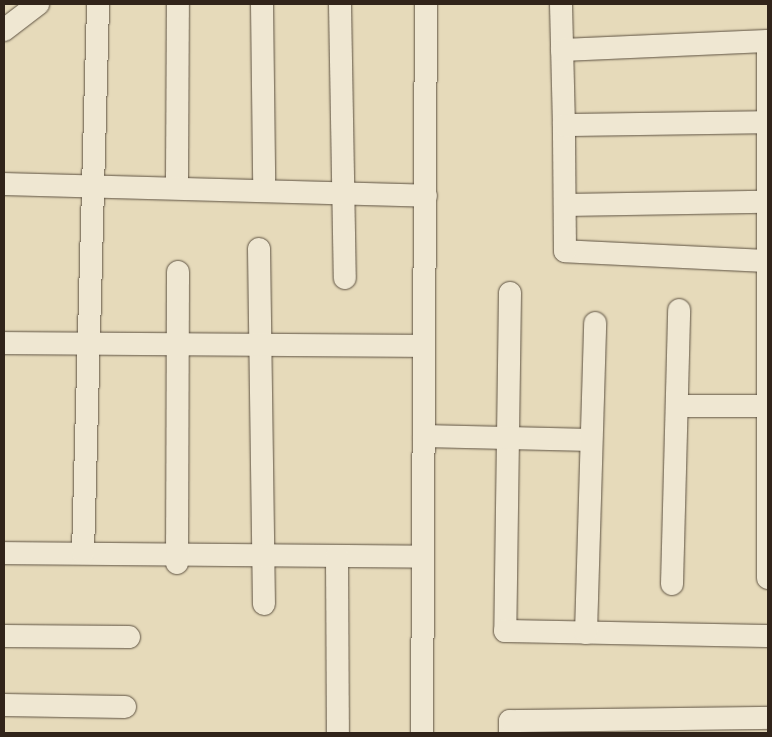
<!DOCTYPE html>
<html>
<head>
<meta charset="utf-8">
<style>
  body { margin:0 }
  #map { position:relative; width:772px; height:737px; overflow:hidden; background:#e6daba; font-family:"IM FELL French Canon",serif }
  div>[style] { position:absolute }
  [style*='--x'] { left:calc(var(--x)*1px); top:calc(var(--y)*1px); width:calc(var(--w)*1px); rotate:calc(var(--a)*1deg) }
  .roads { filter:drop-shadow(0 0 1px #5e5242) drop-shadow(0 0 1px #5e5242) }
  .minor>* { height:22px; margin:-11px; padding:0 11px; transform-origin:11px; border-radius:11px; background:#efe7d2 }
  span { translate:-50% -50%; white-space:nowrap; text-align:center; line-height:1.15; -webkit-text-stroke:4px #efe7d2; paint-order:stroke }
  .frame { position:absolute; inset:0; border:5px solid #31241a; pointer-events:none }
</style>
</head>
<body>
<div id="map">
  <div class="roads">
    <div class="minor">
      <i style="--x:262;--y:4;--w:175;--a:89.3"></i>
      <i style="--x:340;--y:4;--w:274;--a:89"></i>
      <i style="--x:561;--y:4;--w:121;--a:88.6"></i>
      <i style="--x:4;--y:30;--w:43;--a:-37.4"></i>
      <i style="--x:768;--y:41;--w:537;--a:90"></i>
      <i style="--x:562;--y:50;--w:205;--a:-2.5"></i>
      <i style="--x:177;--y:179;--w:175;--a:-89.7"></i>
      <i style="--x:4;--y:184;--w:422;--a:1.6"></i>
      <i style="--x:565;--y:205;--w:200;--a:-0.9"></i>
      <i style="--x:259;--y:249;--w:355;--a:89.2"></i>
      <i style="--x:766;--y:261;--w:201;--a:-177.2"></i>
      <i style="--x:565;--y:251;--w:126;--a:-90.5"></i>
      <i style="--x:564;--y:125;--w:204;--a:-0.8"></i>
      <i style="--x:510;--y:293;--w:338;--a:90.8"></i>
      <i style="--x:505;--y:631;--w:263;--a:1.1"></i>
      <i style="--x:4;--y:343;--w:420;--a:0.4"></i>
      <i style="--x:677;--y:406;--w:91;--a:0"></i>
      <i style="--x:424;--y:436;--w:167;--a:1.4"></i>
      <i style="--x:4;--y:553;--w:419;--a:0.5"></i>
      <i style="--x:83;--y:553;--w:549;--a:-88.43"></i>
      <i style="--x:337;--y:556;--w:177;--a:89.7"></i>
      <i style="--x:177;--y:563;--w:291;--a:-89.8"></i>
      <i style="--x:672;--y:584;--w:274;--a:-88.5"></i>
      <i style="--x:586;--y:633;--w:310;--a:-88.3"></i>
      <i style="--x:4;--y:636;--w:125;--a:0.5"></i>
      <i style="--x:4;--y:705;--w:121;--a:0.9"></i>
      <i style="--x:422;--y:733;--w:729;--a:-89.69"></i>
      <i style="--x:510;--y:733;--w:12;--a:-90"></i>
      <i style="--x:510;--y:721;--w:258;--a:-0.7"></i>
    </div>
  </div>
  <div class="frame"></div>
</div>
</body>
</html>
